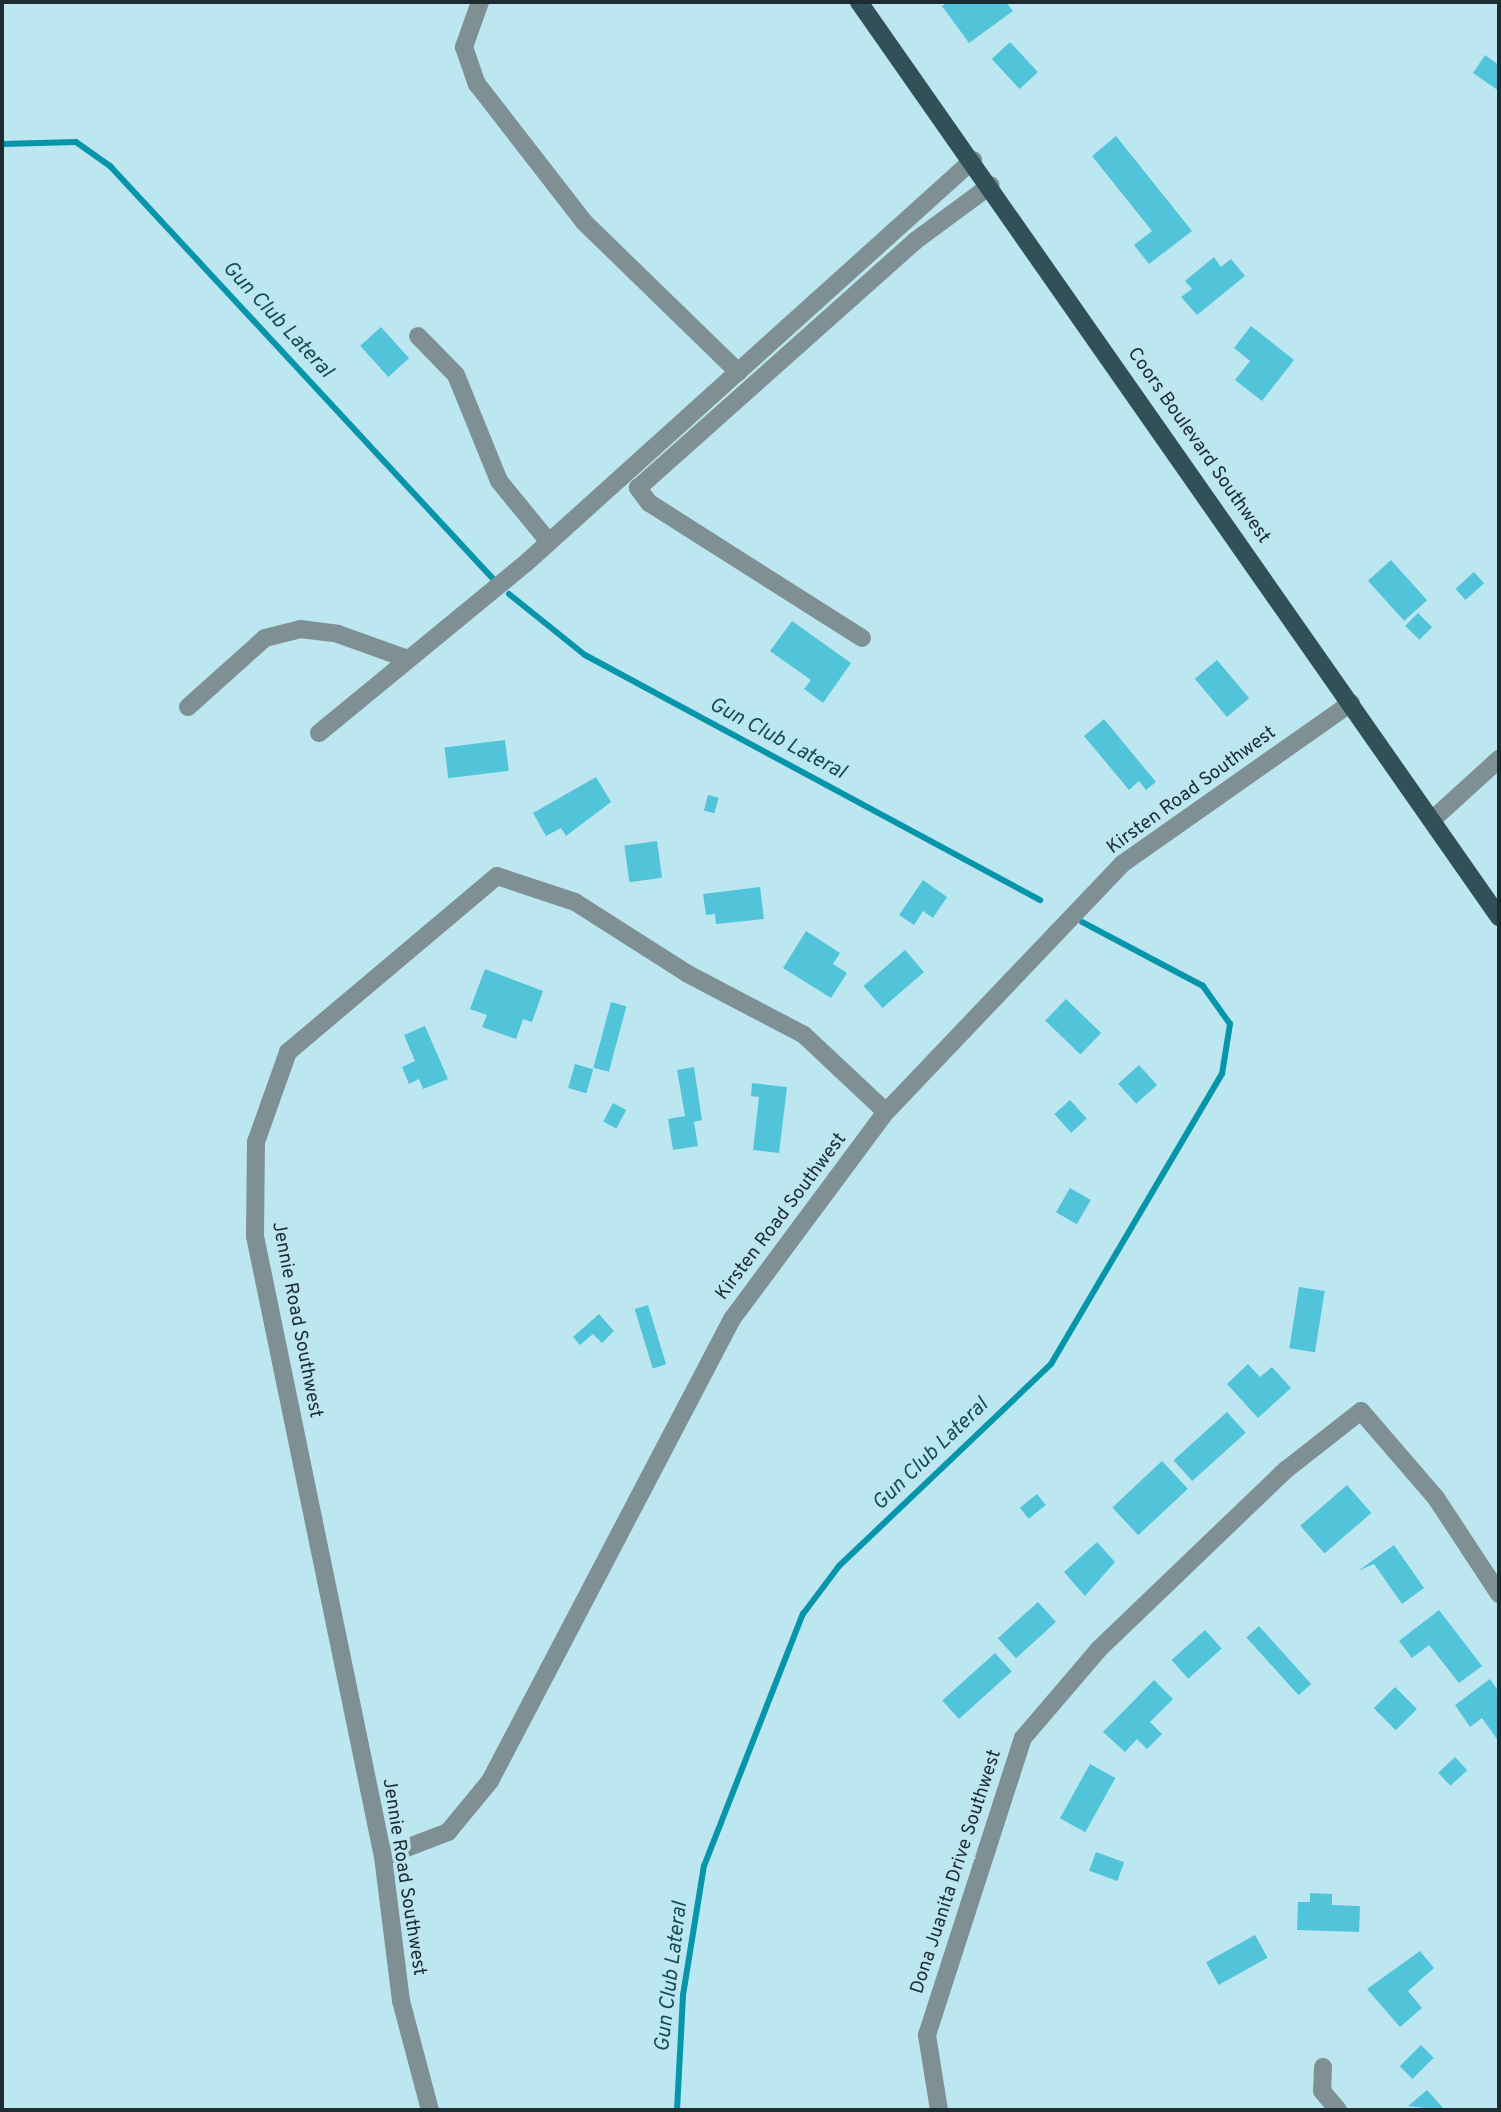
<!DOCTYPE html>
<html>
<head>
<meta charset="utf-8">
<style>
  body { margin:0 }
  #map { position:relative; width:1501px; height:2112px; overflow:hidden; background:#bde7f0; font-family:Overpass,sans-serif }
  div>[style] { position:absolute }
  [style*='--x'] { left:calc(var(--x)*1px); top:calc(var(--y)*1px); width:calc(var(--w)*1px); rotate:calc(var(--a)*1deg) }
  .stream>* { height:6px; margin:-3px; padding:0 3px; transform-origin:3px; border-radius:3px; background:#0695aa }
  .building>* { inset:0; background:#52c4da; transform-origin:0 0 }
  .minor>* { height:18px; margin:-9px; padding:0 9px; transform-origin:9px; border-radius:9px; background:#7f9094 }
  .major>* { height:18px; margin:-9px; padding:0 9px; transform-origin:9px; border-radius:9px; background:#315057 }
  span { translate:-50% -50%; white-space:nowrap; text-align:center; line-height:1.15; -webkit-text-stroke:7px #bde7f0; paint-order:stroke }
  .street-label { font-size:19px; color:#1c2c30 }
  .water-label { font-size:21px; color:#194b55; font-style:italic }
  .frame { position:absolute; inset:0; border:4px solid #1c2c30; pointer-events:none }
</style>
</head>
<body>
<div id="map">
  <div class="stream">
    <i style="--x:2;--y:144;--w:74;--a:-1.5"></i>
    <i style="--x:76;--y:142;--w:42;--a:35.2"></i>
    <i style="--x:110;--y:166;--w:567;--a:47.14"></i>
    <i style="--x:509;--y:594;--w:97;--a:38.8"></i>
    <i style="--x:585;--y:655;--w:517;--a:28.3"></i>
    <i style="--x:677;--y:2110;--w:115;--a:-87"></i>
    <i style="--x:683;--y:1995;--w:131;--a:-80.8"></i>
    <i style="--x:704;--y:1866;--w:271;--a:-68.6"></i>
    <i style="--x:803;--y:1614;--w:60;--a:-53.1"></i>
    <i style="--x:839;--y:1566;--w:293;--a:-43.6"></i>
    <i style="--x:1051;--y:1364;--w:337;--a:-59.5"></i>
    <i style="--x:1222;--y:1074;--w:51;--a:-80.9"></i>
    <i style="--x:1230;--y:1024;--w:47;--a:-125.4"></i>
    <i style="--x:1203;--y:986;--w:137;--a:-152.1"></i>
  </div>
  <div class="building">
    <i style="clip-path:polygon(948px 2px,1006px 2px,1013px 11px,969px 43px,942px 6px)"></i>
    <i style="left:1010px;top:42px;width:41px;height:25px;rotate:47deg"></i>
    <i style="clip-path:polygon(1485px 55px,1499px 65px,1499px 91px,1473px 73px)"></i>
    <i style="clip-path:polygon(1116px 136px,1192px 231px,1149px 264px,1134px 245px,1152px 231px,1092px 156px)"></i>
    <i style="clip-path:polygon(1214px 257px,1221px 267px,1231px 259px,1245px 276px,1197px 315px,1181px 297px,1192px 289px,1185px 281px)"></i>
    <i style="clip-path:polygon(1251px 326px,1294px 360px,1262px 401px,1235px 380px,1250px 361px,1234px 348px)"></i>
    <i style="left:381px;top:327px;width:42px;height:28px;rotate:48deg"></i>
    <i style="left:1391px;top:560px;width:54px;height:31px;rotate:48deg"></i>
    <i style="left:1474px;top:572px;width:15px;height:25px;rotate:48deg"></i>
    <i style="left:1418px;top:613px;width:20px;height:18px;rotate:45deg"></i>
    <i style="clip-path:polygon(792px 621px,851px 663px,823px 703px,804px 689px,811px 680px,770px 651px)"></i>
    <i style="left:1217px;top:660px;width:50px;height:29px;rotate:50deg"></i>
    <i style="clip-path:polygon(1104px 719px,1156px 782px,1146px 790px,1139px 781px,1129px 790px,1084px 736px)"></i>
    <i style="left:505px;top:740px;width:31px;height:61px;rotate:83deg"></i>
    <i style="clip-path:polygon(596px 777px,611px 802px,566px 836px,561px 828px,546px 836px,533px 813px)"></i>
    <i style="left:708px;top:795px;width:11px;height:16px;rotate:15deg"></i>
    <i style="left:657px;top:841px;width:37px;height:33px;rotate:82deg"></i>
    <i style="clip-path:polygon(923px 880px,947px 897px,933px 918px,923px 911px,914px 925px,899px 915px)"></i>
    <i style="clip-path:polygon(760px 887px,764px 919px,716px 924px,715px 914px,706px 915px,703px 894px)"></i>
    <i style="clip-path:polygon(806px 931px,840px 953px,833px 964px,847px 973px,831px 998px,783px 968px)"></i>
    <i style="left:905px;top:950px;width:29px;height:55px;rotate:49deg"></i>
    <i style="clip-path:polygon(485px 969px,543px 991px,532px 1022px,523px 1019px,516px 1039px,482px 1027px,487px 1015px,470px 1009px)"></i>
    <i style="left:1066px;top:999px;width:49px;height:30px;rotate:44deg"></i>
    <i style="left:611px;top:1002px;width:16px;height:68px;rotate:15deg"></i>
    <i style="clip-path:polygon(425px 1026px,448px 1079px,423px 1089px,419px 1079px,409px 1084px,402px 1067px,415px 1061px,404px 1035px)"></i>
    <i style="left:575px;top:1064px;width:19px;height:25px;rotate:16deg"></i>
    <i style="left:1139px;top:1065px;width:27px;height:28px;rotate:48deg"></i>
    <i style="clip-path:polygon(694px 1067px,702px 1120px,694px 1122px,698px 1146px,673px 1150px,668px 1119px,685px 1116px,677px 1070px)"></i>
    <i style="clip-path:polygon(752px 1083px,787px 1087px,779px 1153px,753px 1150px,759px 1097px,751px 1096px)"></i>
    <i style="left:1070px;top:1100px;width:25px;height:21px;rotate:48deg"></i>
    <i style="left:613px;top:1103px;width:15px;height:21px;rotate:28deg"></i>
    <i style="left:1070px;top:1188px;width:24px;height:28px;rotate:30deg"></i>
    <i style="left:1299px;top:1287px;width:26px;height:62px;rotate:9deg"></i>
    <i style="left:648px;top:1305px;width:62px;height:14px;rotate:73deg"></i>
    <i style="clip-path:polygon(599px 1314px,614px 1331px,602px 1343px,593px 1334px,580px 1345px,573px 1337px)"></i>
    <i style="clip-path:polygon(1248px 1364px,1260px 1377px,1272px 1367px,1291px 1388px,1258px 1418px,1227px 1384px)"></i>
    <i style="left:1227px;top:1412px;width:28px;height:72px;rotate:48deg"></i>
    <i style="left:1162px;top:1461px;width:38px;height:68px;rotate:47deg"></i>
    <i style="left:1347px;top:1485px;width:37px;height:62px;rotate:49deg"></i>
    <i style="left:1037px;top:1494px;width:14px;height:22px;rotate:51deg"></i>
    <i style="clip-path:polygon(1097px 1542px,1115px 1562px,1085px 1596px,1064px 1572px)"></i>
    <i style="clip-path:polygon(1394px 1545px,1424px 1588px,1402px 1604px,1374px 1564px,1358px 1571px)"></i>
    <i style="left:1038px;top:1602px;width:27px;height:54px;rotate:48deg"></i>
    <i style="clip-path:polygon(1439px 1610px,1482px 1666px,1459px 1683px,1429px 1645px,1412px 1658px,1399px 1641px)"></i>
    <i style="left:1259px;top:1626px;width:78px;height:17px;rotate:48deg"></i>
    <i style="left:1205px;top:1630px;width:25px;height:45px;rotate:48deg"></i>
    <i style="left:995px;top:1653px;width:25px;height:71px;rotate:48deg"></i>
    <i style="clip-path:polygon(1490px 1679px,1499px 1692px,1499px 1742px,1482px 1718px,1470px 1727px,1455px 1705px)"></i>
    <i style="clip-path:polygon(1154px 1680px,1173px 1699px,1150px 1722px,1162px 1734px,1147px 1749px,1137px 1739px,1125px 1752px,1103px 1732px)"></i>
    <i style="left:1395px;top:1687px;width:31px;height:30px;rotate:45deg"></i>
    <i style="left:1455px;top:1757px;width:18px;height:23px;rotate:47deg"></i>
    <i style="left:1090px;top:1764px;width:29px;height:62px;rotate:29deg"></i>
    <i style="left:1096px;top:1852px;width:30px;height:20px;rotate:20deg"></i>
    <i style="clip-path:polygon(1310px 1893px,1332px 1894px,1332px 1905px,1360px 1906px,1359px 1932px,1297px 1930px,1298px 1902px,1310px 1902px)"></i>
    <i style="left:1255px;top:1935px;width:26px;height:56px;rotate:61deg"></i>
    <i style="clip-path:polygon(1420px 1951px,1434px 1968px,1408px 1991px,1422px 2008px,1400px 2027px,1367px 1989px)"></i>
    <i style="left:1421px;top:2045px;width:18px;height:30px;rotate:45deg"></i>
    <i style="clip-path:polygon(1427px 2090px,1444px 2109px,1442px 2110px,1408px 2106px)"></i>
  </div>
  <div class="minor">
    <i style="--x:480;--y:2;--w:48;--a:109.6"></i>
    <i style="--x:464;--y:47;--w:39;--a:71"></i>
    <i style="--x:477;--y:84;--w:176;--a:52.2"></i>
    <i style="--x:585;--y:223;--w:214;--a:44.2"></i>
    <i style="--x:418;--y:336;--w:54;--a:45.7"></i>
    <i style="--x:456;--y:375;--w:114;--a:67.9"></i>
    <i style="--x:499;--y:481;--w:79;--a:50.7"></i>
    <i style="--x:862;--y:638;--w:252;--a:-147.6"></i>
    <i style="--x:649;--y:503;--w:19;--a:-126"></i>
    <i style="--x:638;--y:488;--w:371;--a:-41.7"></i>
    <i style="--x:915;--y:241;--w:94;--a:-36.4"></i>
    <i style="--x:188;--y:707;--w:103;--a:-41.9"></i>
    <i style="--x:265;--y:638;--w:36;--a:-14"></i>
    <i style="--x:300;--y:629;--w:38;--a:7"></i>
    <i style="--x:338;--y:634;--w:74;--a:19.7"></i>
    <i style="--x:319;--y:733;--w:268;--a:-39.4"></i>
    <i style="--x:526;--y:563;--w:602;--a:-42.04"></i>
    <i style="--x:1432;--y:820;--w:91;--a:-42.3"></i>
    <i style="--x:383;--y:1857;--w:70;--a:-21"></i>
    <i style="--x:448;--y:1832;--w:66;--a:-50.5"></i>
    <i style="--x:490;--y:1781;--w:522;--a:-62.35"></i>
    <i style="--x:732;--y:1319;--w:258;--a:-53.4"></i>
    <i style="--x:886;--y:1112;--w:342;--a:-46.4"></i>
    <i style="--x:1122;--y:864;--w:280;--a:-35.1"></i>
    <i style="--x:1323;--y:2067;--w:24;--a:92"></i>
    <i style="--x:1322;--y:2091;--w:25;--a:50"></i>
    <i style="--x:430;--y:2110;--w:113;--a:-104.9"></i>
    <i style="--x:401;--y:2001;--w:145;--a:-97.1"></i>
    <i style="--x:383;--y:1857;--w:634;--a:-101.65"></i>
    <i style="--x:255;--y:1236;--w:94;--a:-89.4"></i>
    <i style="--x:256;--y:1142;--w:96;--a:-70.4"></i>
    <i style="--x:288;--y:1052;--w:273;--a:-40.1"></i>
    <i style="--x:497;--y:876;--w:82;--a:18.4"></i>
    <i style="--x:575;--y:902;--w:134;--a:32.5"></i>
    <i style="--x:688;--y:974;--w:131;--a:27.7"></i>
    <i style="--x:804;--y:1035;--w:112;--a:43.2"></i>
    <i style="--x:939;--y:2110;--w:76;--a:-99.1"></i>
    <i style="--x:927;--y:2035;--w:312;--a:-72.1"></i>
    <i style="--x:1023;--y:1738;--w:117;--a:-49.5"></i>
    <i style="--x:1099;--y:1649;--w:260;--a:-43.8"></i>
    <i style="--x:1287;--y:1469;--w:94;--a:-38.1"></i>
    <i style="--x:1361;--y:1411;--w:115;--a:49.2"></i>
    <i style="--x:1436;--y:1498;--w:115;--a:56.7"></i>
  </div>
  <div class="major">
    <i style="--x:859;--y:2;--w:1117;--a:55.03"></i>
  </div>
  <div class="street-label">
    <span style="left:1198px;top:446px;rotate:55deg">Coors Boulevard Southwest</span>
    <span style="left:1192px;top:791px;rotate:-36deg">Kirsten Road Southwest</span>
    <span style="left:782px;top:1217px;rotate:-53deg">Kirsten Road Southwest</span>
    <span style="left:296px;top:1320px;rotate:79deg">Jennie Road Southwest</span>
    <span style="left:957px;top:1872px;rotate:-72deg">Dona Juanita Drive Southwest</span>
    <span style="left:403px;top:1877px;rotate:81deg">Jennie Road Southwest</span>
  </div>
  <div class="water-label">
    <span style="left:277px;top:320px;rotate:47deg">Gun Club Lateral</span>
    <span style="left:777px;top:739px;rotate:28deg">Gun Club Lateral</span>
    <span style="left:931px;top:1455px;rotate:-44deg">Gun Club Lateral</span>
    <span style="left:672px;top:1977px;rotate:-83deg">Gun Club Lateral</span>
  </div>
  <div class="frame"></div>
</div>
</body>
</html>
